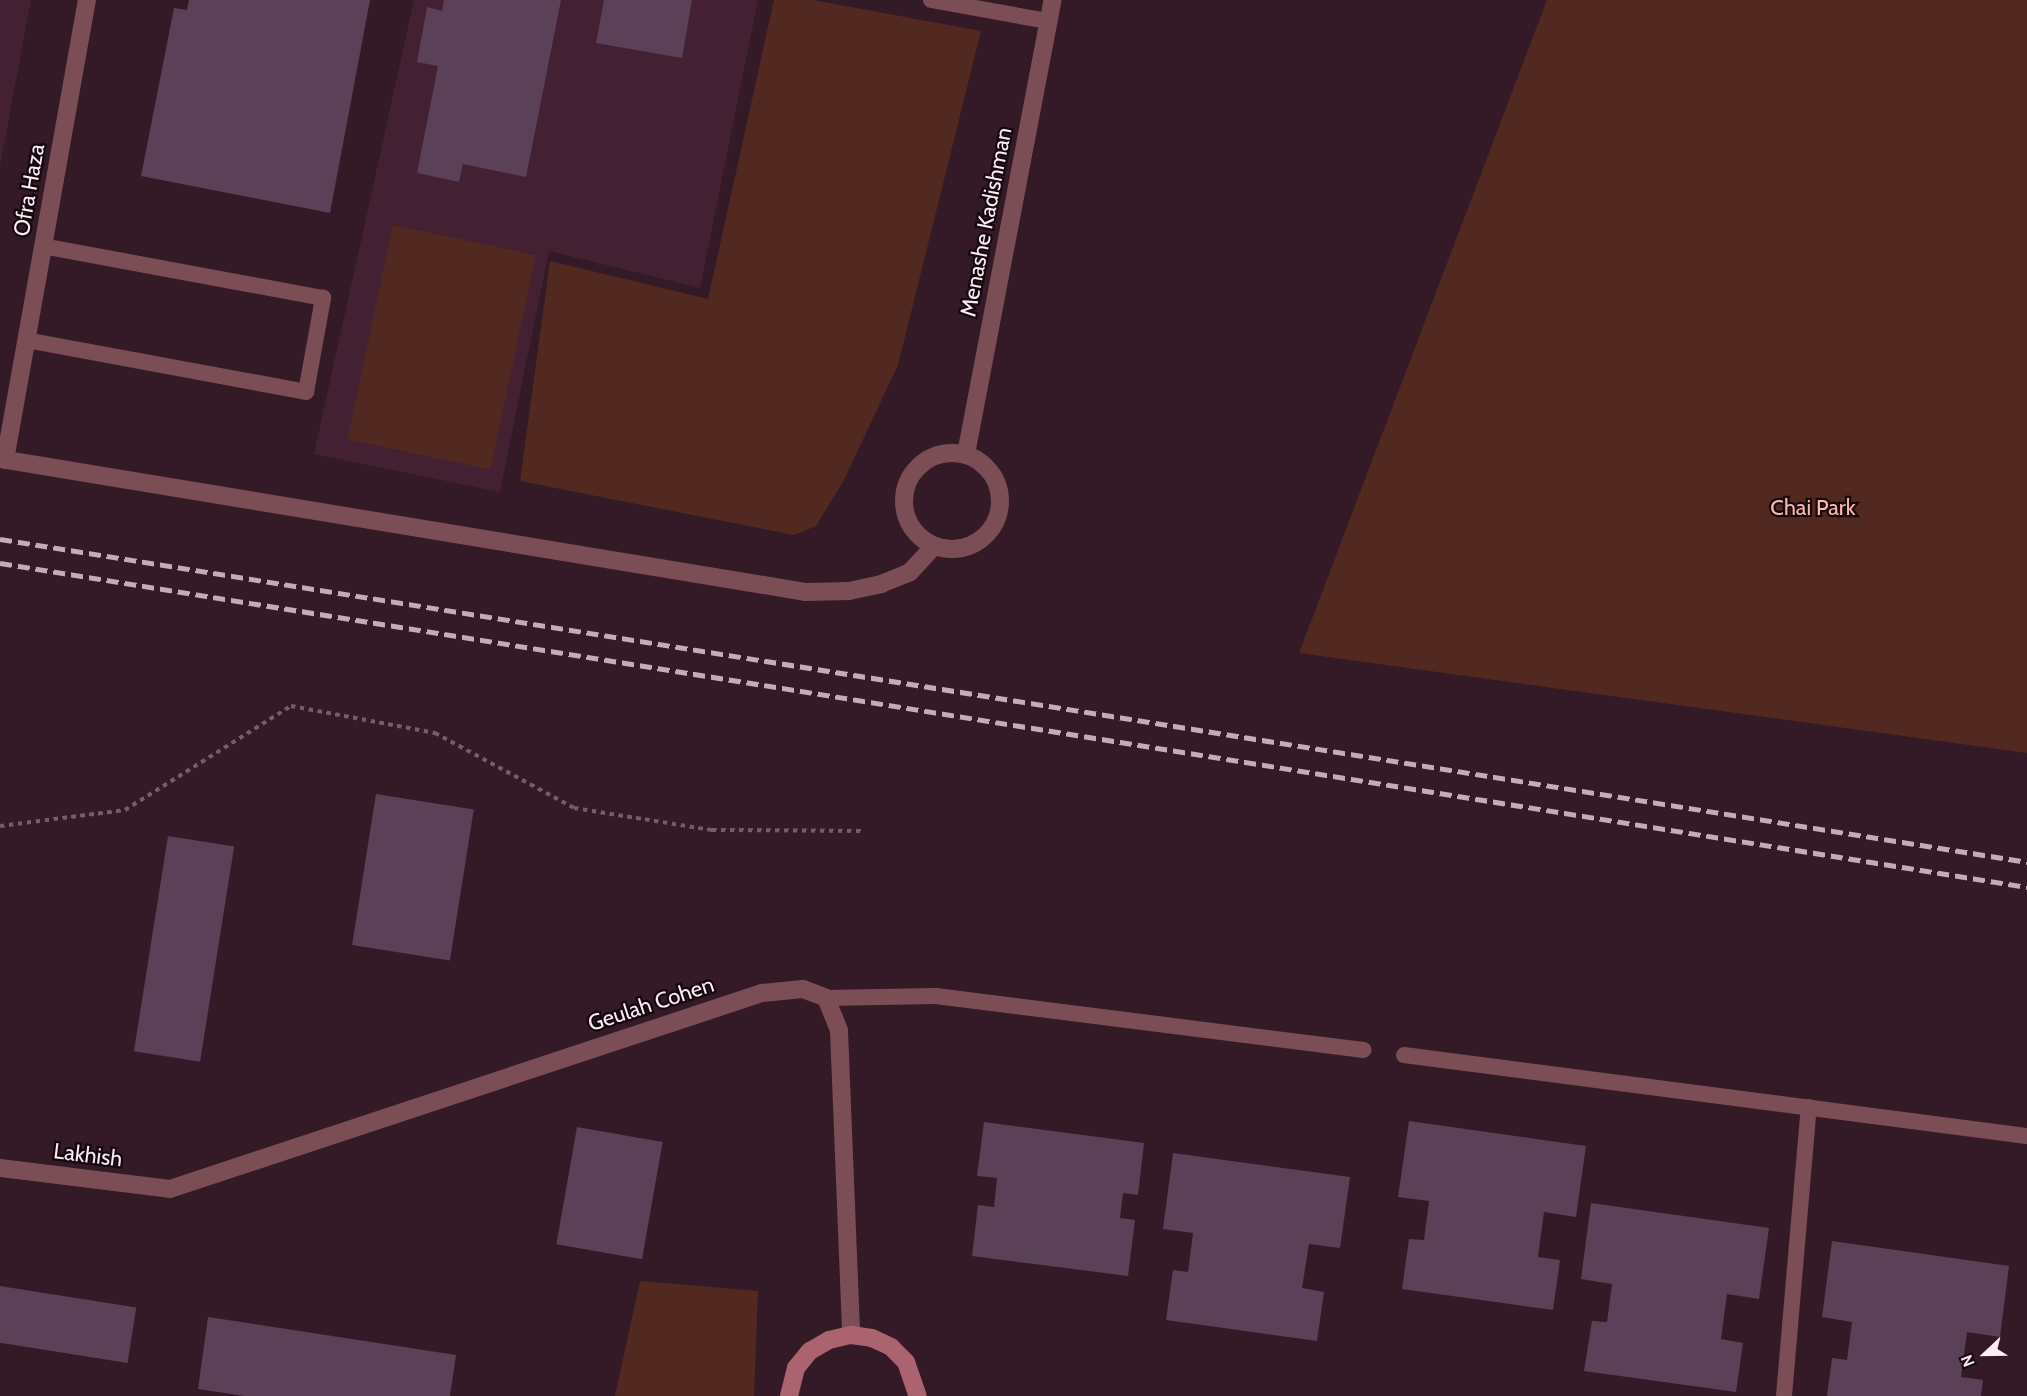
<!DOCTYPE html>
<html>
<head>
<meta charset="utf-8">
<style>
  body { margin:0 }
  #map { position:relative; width:2027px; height:1396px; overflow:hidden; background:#341926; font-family:Cabin,sans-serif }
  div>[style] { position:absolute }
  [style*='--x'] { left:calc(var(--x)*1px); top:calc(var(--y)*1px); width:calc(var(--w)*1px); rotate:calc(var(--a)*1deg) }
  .built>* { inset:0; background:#432132 }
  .green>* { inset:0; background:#522921; transform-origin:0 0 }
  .building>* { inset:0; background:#5a4158; transform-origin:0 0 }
  .path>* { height:4px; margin-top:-2px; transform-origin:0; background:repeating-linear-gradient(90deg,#755d68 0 4.5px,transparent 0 9px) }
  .lane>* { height:16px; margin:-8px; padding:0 8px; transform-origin:8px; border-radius:8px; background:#7a4e54 }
  .street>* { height:18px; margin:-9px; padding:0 9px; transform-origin:9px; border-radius:9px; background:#7a4e54 }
  .street>.ring { margin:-9px; padding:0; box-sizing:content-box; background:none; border:18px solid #7a4e54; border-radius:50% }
  .secondary>* { height:18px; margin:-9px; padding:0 9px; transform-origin:9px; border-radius:9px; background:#ab646f }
  .rail>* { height:4.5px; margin-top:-2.25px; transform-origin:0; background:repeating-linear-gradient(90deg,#c0adb6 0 12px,transparent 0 18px) }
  span { translate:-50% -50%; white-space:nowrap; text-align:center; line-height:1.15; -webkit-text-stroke:4.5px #14080e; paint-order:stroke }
  .street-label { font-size:22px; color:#fdedf4 }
  .park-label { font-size:22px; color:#feb9ab }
  .north { position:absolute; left:1955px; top:1324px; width:60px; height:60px; -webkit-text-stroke:4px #14080e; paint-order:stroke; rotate:248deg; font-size:16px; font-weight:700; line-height:24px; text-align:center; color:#fdedf4 }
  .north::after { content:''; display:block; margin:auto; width:21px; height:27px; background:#fdedf4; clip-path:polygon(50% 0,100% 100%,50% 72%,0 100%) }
</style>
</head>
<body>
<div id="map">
  <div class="built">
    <i style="clip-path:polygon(0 0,31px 0,0 166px)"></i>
    <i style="clip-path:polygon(414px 0,758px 0,700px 288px,549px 251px,500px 492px,314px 454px)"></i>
  </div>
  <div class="green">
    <i style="clip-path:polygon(774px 0,813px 0,981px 31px,898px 365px,844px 480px,816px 526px,794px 535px,520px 481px,550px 261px,708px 299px)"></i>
    <i style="clip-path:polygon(1547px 0,2027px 0,2027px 753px,1299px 653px)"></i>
    <i style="left:393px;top:225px;width:146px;height:219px;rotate:12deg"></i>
    <i style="clip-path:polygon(640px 1281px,758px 1291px,754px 1396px,615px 1396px)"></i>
  </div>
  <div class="building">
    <i style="clip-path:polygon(189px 0,370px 0,330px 213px,141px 176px,174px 8px,187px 10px)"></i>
    <i style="clip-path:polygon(444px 0,561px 0,526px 177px,463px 164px,459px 182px,417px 173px,438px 66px,417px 62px,427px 7px,442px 11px)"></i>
    <i style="clip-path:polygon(604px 0,692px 0,682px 58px,596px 43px)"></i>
    <i style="left:376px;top:794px;width:99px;height:153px;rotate:9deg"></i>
    <i style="left:168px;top:836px;width:67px;height:218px;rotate:9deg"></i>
    <i style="clip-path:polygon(1409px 1121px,1586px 1146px,1576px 1217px,1544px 1212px,1538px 1257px,1560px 1260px,1553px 1310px,1402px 1289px,1409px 1239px,1424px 1240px,1429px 1201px,1398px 1197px)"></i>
    <i style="clip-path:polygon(984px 1122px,1144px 1143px,1138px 1195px,1123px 1193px,1120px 1218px,1135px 1220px,1128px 1276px,972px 1256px,978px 1205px,994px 1207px,997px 1178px,977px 1176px)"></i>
    <i style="left:577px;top:1127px;width:87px;height:119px;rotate:10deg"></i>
    <i style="clip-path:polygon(1173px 1153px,1350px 1177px,1340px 1248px,1309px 1244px,1302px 1288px,1324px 1292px,1317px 1341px,1166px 1320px,1173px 1270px,1188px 1272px,1193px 1233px,1163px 1229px)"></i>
    <i style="clip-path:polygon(1591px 1203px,1769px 1228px,1759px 1299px,1727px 1294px,1721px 1339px,1743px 1343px,1736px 1392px,1584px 1371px,1592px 1321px,1607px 1322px,1612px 1284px,1581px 1279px)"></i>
    <i style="clip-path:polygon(1832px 1241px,2009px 1266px,2000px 1337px,1967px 1332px,1961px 1377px,1983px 1380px,1981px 1396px,1827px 1396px,1832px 1358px,1847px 1360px,1852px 1322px,1822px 1317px)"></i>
    <i style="left:0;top:1286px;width:138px;height:56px;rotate:9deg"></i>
    <i style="clip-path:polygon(208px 1317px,456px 1355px,450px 1396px,244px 1396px,198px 1389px)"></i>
  </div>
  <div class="path">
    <i style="--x:0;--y:826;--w:126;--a:-7.3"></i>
    <i style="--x:125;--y:810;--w:196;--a:-32.1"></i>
    <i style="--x:291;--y:706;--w:147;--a:10.6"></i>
    <i style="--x:435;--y:733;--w:158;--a:28.3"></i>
    <i style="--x:574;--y:808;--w:140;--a:9.1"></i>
    <i style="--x:712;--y:830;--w:153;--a:0.4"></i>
  </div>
  <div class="lane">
    <i style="--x:931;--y:0;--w:119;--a:10.2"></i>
    <i style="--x:26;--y:340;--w:285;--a:10.5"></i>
    <i style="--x:306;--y:392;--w:96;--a:-79.7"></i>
    <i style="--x:323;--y:298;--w:285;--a:-169.5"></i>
    <i style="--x:826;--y:998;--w:110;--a:-1"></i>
    <i style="--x:936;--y:996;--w:431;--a:7.2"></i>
    <i style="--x:1404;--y:1055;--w:628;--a:7.41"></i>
    <i style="--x:1784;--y:1396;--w:290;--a:-85.1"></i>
  </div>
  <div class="street">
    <i class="ring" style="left:904px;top:453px;width:78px;height:78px"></i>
    <i style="--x:966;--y:454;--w:462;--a:-79.2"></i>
    <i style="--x:0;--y:459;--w:817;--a:9.37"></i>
    <i style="--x:806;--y:592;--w:43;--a:-1.3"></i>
    <i style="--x:849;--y:591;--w:33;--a:-12"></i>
    <i style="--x:881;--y:584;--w:31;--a:-22"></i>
    <i style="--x:910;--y:572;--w:35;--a:-47"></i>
    <i style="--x:5;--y:460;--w:467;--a:-79.9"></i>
    <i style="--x:0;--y:1168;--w:171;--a:7"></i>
    <i style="--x:170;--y:1189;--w:624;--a:-18.32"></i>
    <i style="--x:762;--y:993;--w:41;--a:-5.6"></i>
    <i style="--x:803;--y:989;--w:25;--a:21"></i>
    <i style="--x:826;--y:998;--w:35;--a:68"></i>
    <i style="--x:839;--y:1031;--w:304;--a:87.7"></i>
  </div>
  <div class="secondary">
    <i style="--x:789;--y:1396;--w:29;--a:-76"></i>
    <i style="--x:796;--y:1368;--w:22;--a:-51"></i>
    <i style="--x:810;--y:1351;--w:22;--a:-30"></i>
    <i style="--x:829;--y:1340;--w:23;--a:-13"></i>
    <i style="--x:851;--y:1335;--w:21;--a:8"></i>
    <i style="--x:872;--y:1338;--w:21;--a:25"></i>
    <i style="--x:891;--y:1347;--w:21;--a:45"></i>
    <i style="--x:906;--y:1362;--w:36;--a:71"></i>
  </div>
  <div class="rail">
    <i style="--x:0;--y:539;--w:2053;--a:9.05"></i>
    <i style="--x:0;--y:563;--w:2053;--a:9.08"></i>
  </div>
  <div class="street-label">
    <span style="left:29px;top:190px;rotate:-80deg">Ofra Haza</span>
    <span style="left:986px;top:222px;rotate:-79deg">Menashe Kadishman</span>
    <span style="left:651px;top:1004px;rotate:-18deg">Geulah Cohen</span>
    <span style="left:88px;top:1155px;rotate:7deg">Lakhish</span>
  </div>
  <div class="park-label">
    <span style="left:1813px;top:508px">Chai Park</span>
  </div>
  <div class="north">N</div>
</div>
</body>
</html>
